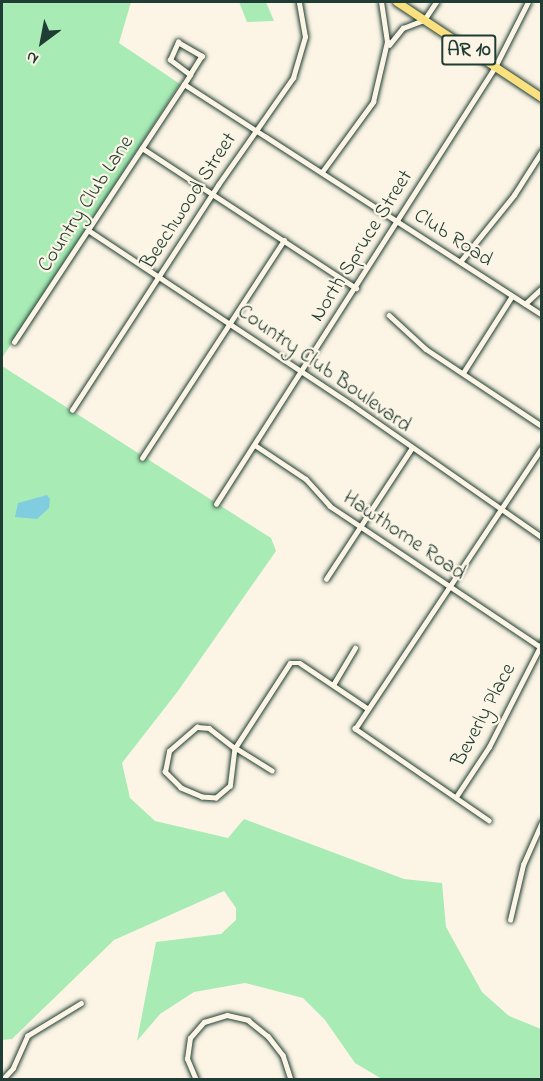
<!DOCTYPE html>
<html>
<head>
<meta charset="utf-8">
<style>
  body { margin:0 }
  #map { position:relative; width:543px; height:1081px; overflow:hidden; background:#fcf5e5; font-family:"Indie Flower",sans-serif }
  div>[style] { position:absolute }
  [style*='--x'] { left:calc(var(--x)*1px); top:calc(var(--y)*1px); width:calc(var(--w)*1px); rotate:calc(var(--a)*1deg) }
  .green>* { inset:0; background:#a8ebb5 }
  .water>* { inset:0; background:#80cddf }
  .roads { filter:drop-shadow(0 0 2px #1f3d34) drop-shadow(0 0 2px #1f3d34) }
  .street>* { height:4.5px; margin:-2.25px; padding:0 2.25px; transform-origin:2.25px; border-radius:2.25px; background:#fcf5e5 }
  .primary>* { height:8px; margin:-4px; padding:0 4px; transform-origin:4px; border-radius:4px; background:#fbe080 }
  span { translate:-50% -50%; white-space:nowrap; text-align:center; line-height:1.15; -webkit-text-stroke:4.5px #fcf5e5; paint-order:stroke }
  .shield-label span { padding:2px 4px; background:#fcf5e5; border:2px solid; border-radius:4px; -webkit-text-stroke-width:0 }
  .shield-label { font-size:20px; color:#1f3d34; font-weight:700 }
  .street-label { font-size:21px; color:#1f3d34 }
  .frame { position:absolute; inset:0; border:3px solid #1f3d34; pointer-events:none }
  .north { position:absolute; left:12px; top:12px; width:60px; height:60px; -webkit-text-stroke:4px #fcf5e5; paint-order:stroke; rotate:212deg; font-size:16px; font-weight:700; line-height:24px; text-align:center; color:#1f3d34 }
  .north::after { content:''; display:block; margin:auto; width:21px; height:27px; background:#1f3d34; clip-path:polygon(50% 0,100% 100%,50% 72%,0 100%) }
</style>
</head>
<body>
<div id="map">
  <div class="green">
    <i style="clip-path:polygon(2px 2px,131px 2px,119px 43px,180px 84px,2px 358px)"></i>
    <i style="clip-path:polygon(239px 2px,266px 2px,274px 21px,247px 22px)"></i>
    <i style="clip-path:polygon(2px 366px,271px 538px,276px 551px,178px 691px,122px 763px,130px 798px,155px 821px,228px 838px,244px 819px,404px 879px,442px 883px,446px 927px,482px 992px,509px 1016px,541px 1029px,541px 1079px,382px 1079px,355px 1063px,325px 1020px,303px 998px,245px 983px,194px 992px,160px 1014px,137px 1041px,156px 942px,221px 934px,236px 920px,236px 908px,224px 891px,114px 940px,12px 1039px,2px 1040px)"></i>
  </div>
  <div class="water">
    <i style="clip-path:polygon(47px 495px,50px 499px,49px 508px,37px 519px,15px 517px,18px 503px)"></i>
  </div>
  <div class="roads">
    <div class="street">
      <i style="--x:178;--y:42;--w:28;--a:30"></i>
      <i style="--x:202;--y:56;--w:22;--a:122"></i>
      <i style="--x:190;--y:75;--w:25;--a:-143"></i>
      <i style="--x:170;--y:60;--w:20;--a:-66"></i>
      <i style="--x:389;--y:45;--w:22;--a:-51"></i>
      <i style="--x:403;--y:28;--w:22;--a:-21"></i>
      <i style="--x:424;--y:20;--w:22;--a:-56"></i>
      <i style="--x:184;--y:84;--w:426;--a:32.8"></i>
      <i style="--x:142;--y:148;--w:256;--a:33.2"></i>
      <i style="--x:322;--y:172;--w:87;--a:-53.9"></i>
      <i style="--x:373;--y:102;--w:62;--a:-76.9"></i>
      <i style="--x:387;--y:42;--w:40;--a:-98.5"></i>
      <i style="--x:88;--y:230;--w:315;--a:33.5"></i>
      <i style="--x:351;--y:404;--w:233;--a:34.9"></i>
      <i style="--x:460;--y:262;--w:86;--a:-51.1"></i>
      <i style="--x:514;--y:195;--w:52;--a:-57.5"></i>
      <i style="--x:525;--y:304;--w:23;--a:-43"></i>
      <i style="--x:389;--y:315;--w:50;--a:42.6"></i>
      <i style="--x:426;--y:349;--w:139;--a:33.6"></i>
      <i style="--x:14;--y:342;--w:320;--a:-56.6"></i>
      <i style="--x:463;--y:373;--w:91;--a:-57.5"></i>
      <i style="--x:72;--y:410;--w:268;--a:-57"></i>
      <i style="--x:218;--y:185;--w:131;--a:-55"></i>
      <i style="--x:293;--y:78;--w:43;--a:-73.7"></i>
      <i style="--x:305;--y:37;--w:36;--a:-100"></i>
      <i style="--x:255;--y:445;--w:61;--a:33.7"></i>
      <i style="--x:306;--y:479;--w:36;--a:48"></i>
      <i style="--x:330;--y:506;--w:255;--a:33.8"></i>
      <i style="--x:142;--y:458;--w:260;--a:-56.9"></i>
      <i style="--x:216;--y:504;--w:518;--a:-57.44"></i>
      <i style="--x:495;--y:67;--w:73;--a:-63.1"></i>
      <i style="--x:326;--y:579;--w:155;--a:-56.8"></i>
      <i style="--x:333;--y:685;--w:43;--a:-59.3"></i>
      <i style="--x:197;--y:727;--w:12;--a:5"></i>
      <i style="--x:209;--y:728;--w:33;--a:38"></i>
      <i style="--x:235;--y:748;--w:38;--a:97"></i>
      <i style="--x:230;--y:786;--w:18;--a:139"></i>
      <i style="--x:216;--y:798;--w:14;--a:-176"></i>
      <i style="--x:202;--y:797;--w:23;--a:-157"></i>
      <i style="--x:181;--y:788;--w:23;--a:-135"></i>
      <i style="--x:165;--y:772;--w:21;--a:-79"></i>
      <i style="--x:169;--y:751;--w:37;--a:-41"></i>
      <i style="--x:272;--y:771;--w:44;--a:-148.1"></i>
      <i style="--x:235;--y:748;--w:101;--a:-57.1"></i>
      <i style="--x:290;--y:663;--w:10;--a:0"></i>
      <i style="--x:300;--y:663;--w:81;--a:33.9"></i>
      <i style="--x:456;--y:797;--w:60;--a:-56.6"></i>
      <i style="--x:489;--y:747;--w:117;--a:-63"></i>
      <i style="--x:489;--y:821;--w:163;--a:-145.5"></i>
      <i style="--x:355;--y:729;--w:338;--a:-56.4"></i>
      <i style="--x:510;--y:920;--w:57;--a:-76.7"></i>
      <i style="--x:523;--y:865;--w:47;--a:-66.2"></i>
      <i style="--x:2;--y:1080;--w:16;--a:-47"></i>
      <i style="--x:13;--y:1068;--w:35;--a:-66"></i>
      <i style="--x:27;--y:1036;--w:63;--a:-31.4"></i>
      <i style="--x:196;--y:1080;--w:23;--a:-113"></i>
      <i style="--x:187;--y:1059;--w:21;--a:-82"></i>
      <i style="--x:190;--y:1038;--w:21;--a:-49"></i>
      <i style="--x:204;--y:1022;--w:24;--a:-17"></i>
      <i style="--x:227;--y:1015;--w:22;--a:13"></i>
      <i style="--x:248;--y:1020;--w:26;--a:39"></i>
      <i style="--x:268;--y:1036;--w:24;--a:52"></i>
      <i style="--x:283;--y:1055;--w:26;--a:72"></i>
    </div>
    <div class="primary">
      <i style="--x:397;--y:2;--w:174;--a:33.5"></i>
    </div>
  </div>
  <div class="shield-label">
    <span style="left:469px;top:50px">AR 10</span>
  </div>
  <div class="street-label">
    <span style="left:189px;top:201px;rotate:-57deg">Beechwood Street</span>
    <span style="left:86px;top:204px;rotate:-57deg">Country Club Lane</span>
    <span style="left:453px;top:238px;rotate:33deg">Club Road</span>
    <span style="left:362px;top:246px;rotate:-58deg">North Spruce Street</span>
    <span style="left:324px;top:369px;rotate:35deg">Country Club Boulevard</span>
    <span style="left:404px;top:536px;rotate:34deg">Hawthorne Road</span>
    <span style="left:484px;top:715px;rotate:-62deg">Beverly Place</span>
  </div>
  <div class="frame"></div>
  <div class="north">N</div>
</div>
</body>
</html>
